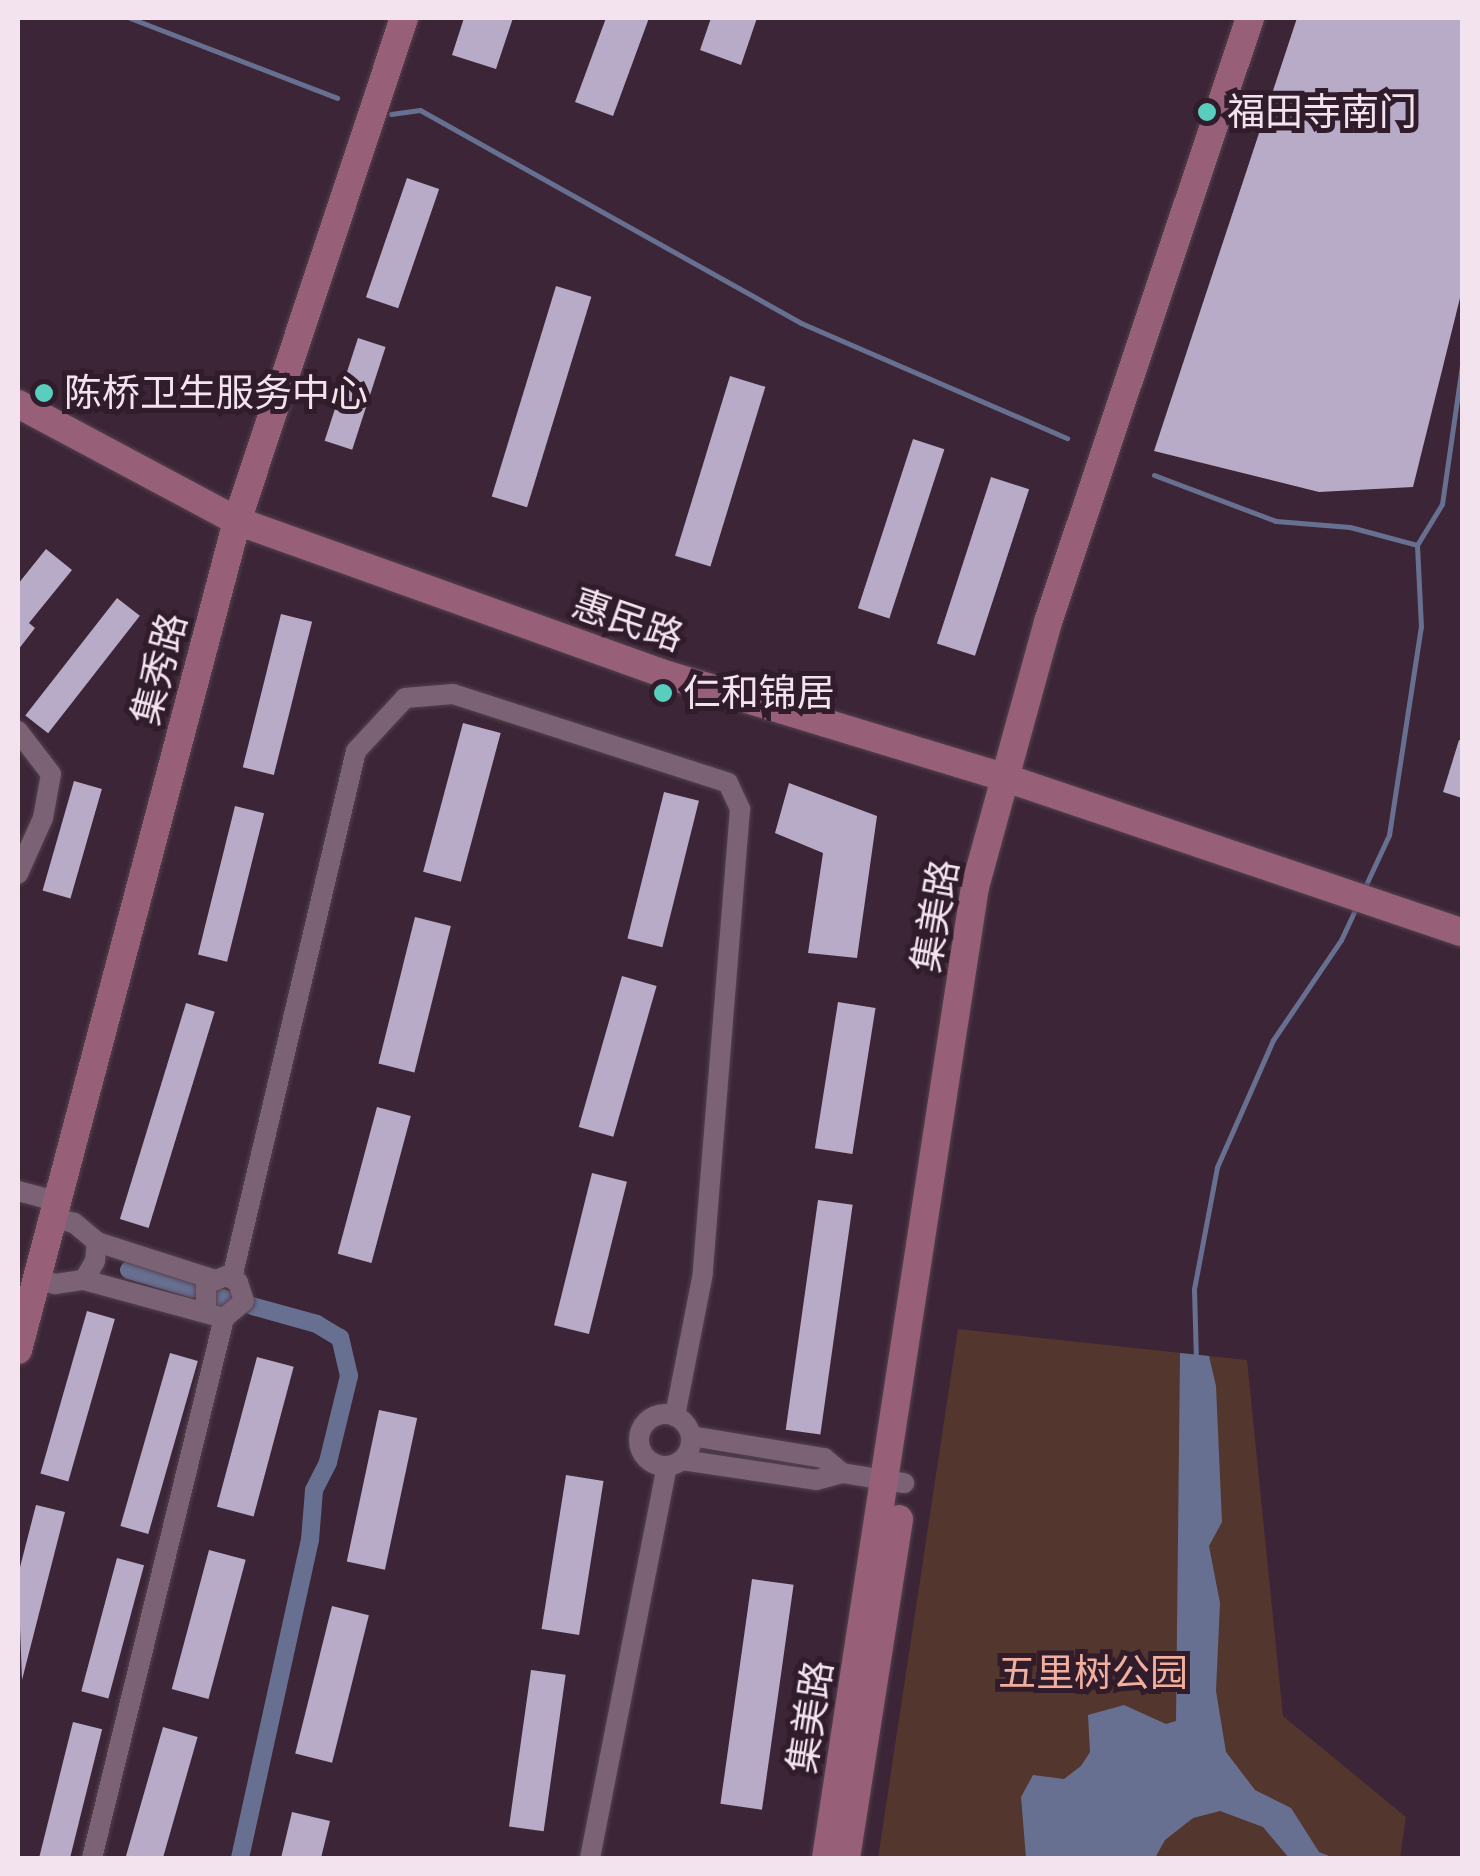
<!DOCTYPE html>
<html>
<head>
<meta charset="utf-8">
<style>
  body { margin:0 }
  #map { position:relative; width:1480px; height:1876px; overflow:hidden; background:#3b2536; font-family:Jost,"Noto Sans SC",sans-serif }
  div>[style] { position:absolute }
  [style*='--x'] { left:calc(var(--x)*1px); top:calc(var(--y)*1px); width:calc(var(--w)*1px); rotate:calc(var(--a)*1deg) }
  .green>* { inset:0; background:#53362e }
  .water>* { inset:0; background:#687092 }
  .stream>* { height:5px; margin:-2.5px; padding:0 2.5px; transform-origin:2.5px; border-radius:2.5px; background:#687092 }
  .canal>* { height:18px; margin:-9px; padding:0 9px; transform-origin:9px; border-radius:9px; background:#687092 }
  .building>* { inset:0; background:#b7abc8; transform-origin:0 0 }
  .roads { filter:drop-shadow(0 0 2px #544150) drop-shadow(0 0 2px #544150) }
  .street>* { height:20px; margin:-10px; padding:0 10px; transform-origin:10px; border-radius:10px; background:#7b6275 }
  .street>.ring { margin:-10px; padding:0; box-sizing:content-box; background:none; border:20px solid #7b6275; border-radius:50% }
  .secondary>* { height:28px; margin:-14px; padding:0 14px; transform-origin:14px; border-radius:14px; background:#976078 }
  .dots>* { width:28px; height:28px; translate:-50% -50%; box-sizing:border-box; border:5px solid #311c2c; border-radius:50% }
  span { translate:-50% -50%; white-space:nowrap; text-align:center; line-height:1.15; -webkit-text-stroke:10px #311c2c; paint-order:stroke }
  .poi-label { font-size:38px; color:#f2e3ee }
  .left { translate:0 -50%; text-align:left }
  .street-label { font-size:38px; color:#f2e3ee }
  .park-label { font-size:38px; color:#f2af9d }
  .frame { position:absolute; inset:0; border:20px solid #f2e3ee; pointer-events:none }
</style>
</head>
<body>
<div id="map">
  <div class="green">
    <i style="clip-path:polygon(958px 1329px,1247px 1360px,1283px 1716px,1406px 1817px,1400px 1858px,878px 1858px)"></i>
  </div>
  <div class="water">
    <i style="clip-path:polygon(1180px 1353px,1209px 1356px,1216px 1386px,1222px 1522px,1209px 1546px,1220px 1603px,1216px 1691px,1226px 1752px,1255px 1790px,1291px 1808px,1319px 1852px,1334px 1858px,1289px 1858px,1263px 1827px,1220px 1811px,1193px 1818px,1165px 1840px,1155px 1858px,1026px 1858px,1021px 1797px,1033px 1775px,1064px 1779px,1081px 1766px,1090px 1752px,1088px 1715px,1124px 1705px,1166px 1724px,1176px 1721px)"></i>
  </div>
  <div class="stream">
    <i style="--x:130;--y:18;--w:222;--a:21.1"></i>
    <i style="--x:391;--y:114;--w:29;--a:-8"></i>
    <i style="--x:420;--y:110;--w:436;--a:29.2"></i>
    <i style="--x:801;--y:323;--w:290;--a:23.4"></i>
    <i style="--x:1154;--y:475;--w:130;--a:20.7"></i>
    <i style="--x:1276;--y:521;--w:74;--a:4.6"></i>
    <i style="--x:1350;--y:527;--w:69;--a:15"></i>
    <i style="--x:1363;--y:891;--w:62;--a:-65.1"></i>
    <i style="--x:1389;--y:835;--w:210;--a:-81.3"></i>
    <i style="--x:1421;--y:627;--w:82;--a:-92.8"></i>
    <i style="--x:1417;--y:545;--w:48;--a:-58.6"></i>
    <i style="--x:1442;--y:504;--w:140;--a:-81.8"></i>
    <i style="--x:1196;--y:1361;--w:72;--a:-91.6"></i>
    <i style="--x:1194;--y:1289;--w:124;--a:-79.3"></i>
    <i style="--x:1217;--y:1167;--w:139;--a:-66.2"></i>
    <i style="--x:1273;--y:1040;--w:121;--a:-55.8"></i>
    <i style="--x:1341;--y:940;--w:38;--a:-65"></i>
  </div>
  <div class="canal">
    <i style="--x:129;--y:1270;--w:67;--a:16.5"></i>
    <i style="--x:212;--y:1295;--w:22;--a:16"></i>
    <i style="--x:240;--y:1858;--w:326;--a:-77.6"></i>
    <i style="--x:310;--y:1540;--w:50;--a:-85.4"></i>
    <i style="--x:314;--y:1490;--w:31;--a:-63"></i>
    <i style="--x:328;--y:1462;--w:89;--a:-76.3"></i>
    <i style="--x:349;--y:1376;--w:39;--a:-103"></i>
    <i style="--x:340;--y:1338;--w:27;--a:-149"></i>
    <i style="--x:317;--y:1324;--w:67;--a:-164.5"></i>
  </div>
  <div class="building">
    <i style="clip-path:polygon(464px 18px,513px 18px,496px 69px,452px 55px)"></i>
    <i style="clip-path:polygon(606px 18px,649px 18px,613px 116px,575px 102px)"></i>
    <i style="clip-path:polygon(711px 18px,757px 18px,741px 65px,700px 50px)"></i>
    <i style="clip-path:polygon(1297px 18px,1462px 18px,1462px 290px,1413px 487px,1319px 492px,1154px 451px)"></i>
    <i style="left:407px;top:178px;width:34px;height:126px;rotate:19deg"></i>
    <i style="left:556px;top:286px;width:37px;height:220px;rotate:17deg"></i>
    <i style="left:358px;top:338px;width:29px;height:108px;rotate:18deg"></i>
    <i style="left:730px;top:376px;width:37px;height:188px;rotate:17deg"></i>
    <i style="left:913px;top:439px;width:33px;height:178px;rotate:18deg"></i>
    <i style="left:991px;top:477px;width:40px;height:175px;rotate:18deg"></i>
    <i style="clip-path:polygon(46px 549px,72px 570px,29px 623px,35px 628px,18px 650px,18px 584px)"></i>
    <i style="left:117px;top:598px;width:29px;height:149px;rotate:38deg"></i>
    <i style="left:281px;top:614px;width:32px;height:158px;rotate:14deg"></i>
    <i style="left:463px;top:723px;width:39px;height:154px;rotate:15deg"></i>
    <i style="clip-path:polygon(1459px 740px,1462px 741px,1462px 798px,1443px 792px)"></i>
    <i style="left:74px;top:781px;width:29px;height:114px;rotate:16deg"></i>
    <i style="clip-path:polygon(789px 783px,877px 816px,857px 958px,808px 953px,823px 853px,775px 833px)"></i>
    <i style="left:664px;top:792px;width:36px;height:151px;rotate:14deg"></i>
    <i style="left:235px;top:806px;width:30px;height:153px;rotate:14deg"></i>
    <i style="left:415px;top:917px;width:37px;height:151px;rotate:14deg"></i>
    <i style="left:622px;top:976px;width:36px;height:157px;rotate:16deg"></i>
    <i style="left:838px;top:1002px;width:38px;height:148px;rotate:9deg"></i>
    <i style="left:186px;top:1003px;width:30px;height:226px;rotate:17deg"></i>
    <i style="left:377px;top:1107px;width:35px;height:152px;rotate:15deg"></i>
    <i style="left:592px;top:1173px;width:36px;height:157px;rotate:14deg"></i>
    <i style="left:818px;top:1200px;width:35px;height:232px;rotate:8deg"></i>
    <i style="left:87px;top:1311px;width:29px;height:169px;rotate:16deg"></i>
    <i style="left:170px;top:1353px;width:29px;height:180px;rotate:16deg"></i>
    <i style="left:257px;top:1357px;width:38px;height:155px;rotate:15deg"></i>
    <i style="left:379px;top:1410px;width:39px;height:155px;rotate:12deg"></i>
    <i style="left:566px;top:1475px;width:38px;height:156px;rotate:9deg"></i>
    <i style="clip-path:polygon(36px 1505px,65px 1512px,22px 1680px,18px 1575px)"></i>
    <i style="left:209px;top:1550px;width:38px;height:144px;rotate:15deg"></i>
    <i style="left:117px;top:1558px;width:28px;height:138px;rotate:15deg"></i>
    <i style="left:752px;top:1579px;width:42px;height:227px;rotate:8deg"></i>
    <i style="left:332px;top:1606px;width:38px;height:152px;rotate:14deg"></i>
    <i style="left:531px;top:1670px;width:35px;height:158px;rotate:8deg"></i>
    <i style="left:73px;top:1722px;width:30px;height:140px;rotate:14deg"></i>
    <i style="left:163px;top:1727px;width:36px;height:136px;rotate:16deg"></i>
    <i style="clip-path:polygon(292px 1812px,330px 1821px,321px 1858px,281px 1858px)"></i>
  </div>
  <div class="roads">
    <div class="street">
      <i style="--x:18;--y:731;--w:54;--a:52.5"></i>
      <i style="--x:51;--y:774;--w:45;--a:100.3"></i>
      <i style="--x:43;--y:818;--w:61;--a:114.1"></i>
      <i style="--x:18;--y:1191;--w:39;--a:15"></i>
      <i style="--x:97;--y:1242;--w:121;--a:17.8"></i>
      <i style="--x:35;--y:1278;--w:21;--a:17"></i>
      <i style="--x:55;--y:1284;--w:29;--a:-8"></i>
      <i style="--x:84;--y:1280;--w:22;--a:-60"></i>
      <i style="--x:95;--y:1261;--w:19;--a:-84"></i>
      <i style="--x:97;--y:1242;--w:30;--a:-140"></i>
      <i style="--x:74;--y:1223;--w:23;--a:-165"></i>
      <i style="--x:232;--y:1278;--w:541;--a:-76.76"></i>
      <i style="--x:356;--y:751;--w:72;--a:-47.2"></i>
      <i style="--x:405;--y:698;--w:48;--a:-4.8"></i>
      <i style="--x:453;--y:694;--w:289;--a:17.9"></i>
      <i style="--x:728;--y:783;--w:29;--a:65"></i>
      <i style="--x:740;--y:809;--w:465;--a:94.6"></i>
      <i style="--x:703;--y:1273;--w:146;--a:101.1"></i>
      <i style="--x:84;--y:1280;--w:145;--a:15.2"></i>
      <i style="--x:224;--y:1318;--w:26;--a:-40"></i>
      <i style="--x:244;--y:1301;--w:20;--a:-108"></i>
      <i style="--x:238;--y:1282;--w:13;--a:-153"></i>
      <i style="--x:226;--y:1276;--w:22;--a:158"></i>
      <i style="--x:206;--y:1284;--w:26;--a:90"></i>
      <i class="ring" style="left:639px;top:1414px;width:32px;height:32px"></i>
      <i style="--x:691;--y:1436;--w:135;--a:9.4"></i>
      <i style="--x:824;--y:1458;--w:23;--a:40"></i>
      <i style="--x:682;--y:1460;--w:135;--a:8.5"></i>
      <i style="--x:816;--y:1480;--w:27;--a:-15"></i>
      <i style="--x:842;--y:1473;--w:63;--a:9.2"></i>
      <i style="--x:92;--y:1858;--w:556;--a:-76.26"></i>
      <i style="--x:590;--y:1858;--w:399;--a:-78.9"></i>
    </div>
    <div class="secondary">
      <i style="--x:18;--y:404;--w:248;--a:28.1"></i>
      <i style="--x:237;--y:521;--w:450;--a:19.7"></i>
      <i style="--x:661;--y:673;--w:357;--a:16.9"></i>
      <i style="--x:1003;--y:777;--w:484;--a:18.7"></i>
      <i style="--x:18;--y:1350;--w:857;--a:-75.2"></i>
      <i style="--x:237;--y:521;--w:530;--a:-71.63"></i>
      <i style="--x:826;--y:1858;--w:982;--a:-81.28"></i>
      <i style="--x:975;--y:887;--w:275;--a:-74.6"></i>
      <i style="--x:1048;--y:622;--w:637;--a:-71.51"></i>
      <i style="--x:846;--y:1858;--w:343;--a:-81.1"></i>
    </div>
  </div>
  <div class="dots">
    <i style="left:1207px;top:112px;background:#59cebe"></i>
    <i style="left:44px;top:393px;background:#59cebe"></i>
    <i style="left:663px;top:693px;background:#59cebe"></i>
  </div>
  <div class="poi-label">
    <span class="left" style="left:1227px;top:112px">福田寺南门</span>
    <span class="left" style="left:64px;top:393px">陈桥卫生服务中心</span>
    <span class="left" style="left:683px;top:693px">仁和锦居</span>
  </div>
  <div class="street-label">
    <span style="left:628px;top:620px;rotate:19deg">惠民路</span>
    <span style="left:159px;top:669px;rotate:-75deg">集秀路</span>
    <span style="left:935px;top:916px;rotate:-80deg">集美路</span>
    <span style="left:810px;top:1717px;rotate:-81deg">集美路</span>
  </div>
  <div class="park-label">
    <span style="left:1093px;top:1673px">五里树公园</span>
  </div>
  <div class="frame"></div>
</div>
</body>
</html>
